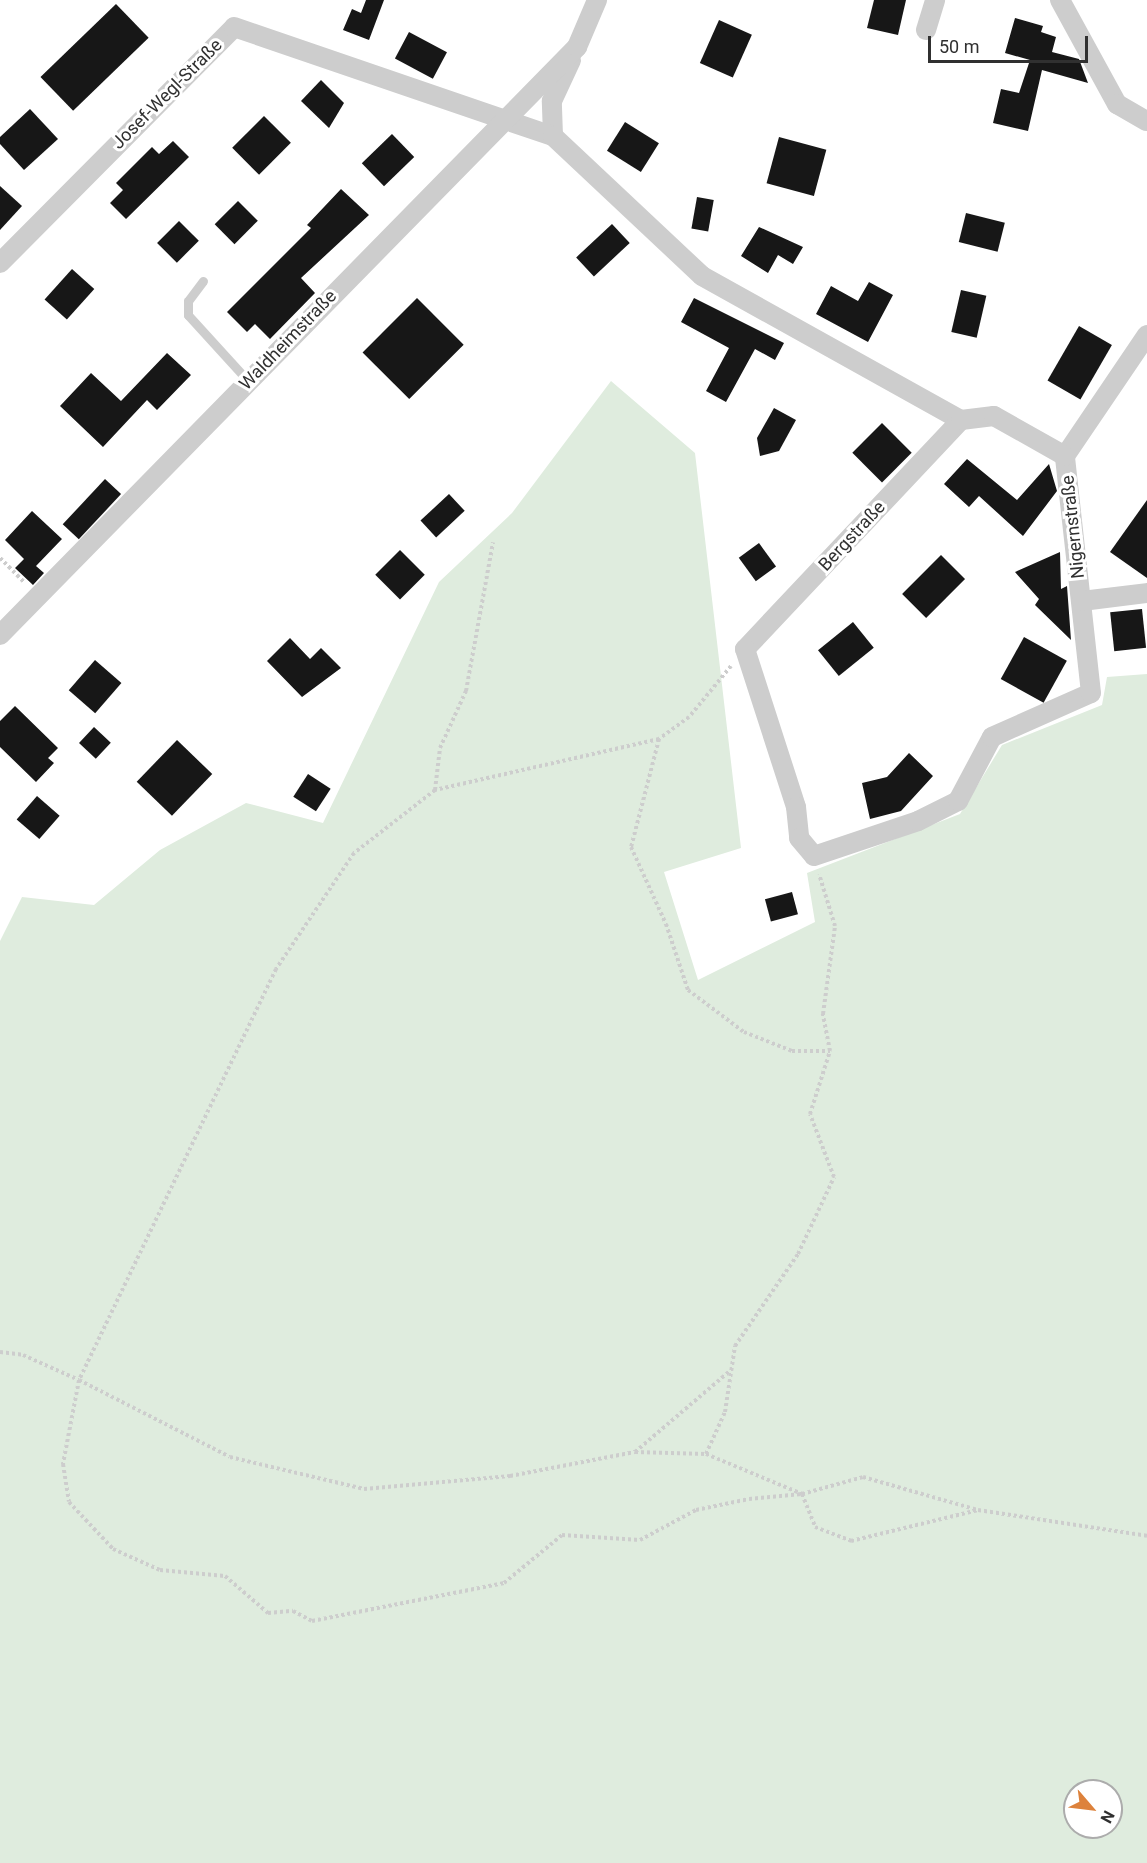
<!DOCTYPE html>
<html>
<head>
<meta charset="utf-8">
<style>
  body { margin:0 }
  #map { position:relative; width:1147px; height:1863px; overflow:hidden; background:#fff; font-family:Roboto,sans-serif }
  div>[style] { position:absolute }
  [style*='--x'] { left:calc(var(--x)*1px); top:calc(var(--y)*1px); width:calc(var(--w)*1px); rotate:calc(var(--a)*1deg) }
  .green>* { inset:0; background:#dfecde }
  .building>* { inset:0; background:#171717; transform-origin:0 0 }
  .path>* { height:4px; margin-top:-2px; transform-origin:0; background:repeating-linear-gradient(90deg,#cdcdcd 0 3px,transparent 0 6px) }
  .service>* { height:9px; margin:-4.5px; padding:0 4.5px; transform-origin:4.5px; border-radius:4.5px; background:#cdcdcd }
  .minor>* { height:20px; margin:-10px; padding:0 10px; transform-origin:10px; border-radius:10px; background:#cdcdcd }
  span { translate:-50% -50%; white-space:nowrap; text-align:center; line-height:1.15; -webkit-text-stroke:6px #fff; paint-order:stroke }
  .street-label { font-size:18px; color:#303030 }
  .north { position:absolute; left:1063px; top:1779px; width:60px; height:60px; box-sizing:border-box; background:#fff; border:2px solid #acacac; border-radius:50%; rotate:118deg; font-size:16px; font-weight:700; line-height:24px; text-align:center; color:#303030 }
  .north::after { content:''; display:block; margin:auto; width:21px; height:27px; background:#dd823c; clip-path:polygon(50% 0,100% 100%,50% 72%,0 100%) }
  .scale { position:absolute; left:928px; top:36px; width:160px; height:27px; box-sizing:border-box; border:3px solid #303030; border-top:0; padding-left:8px; font-size:18px; line-height:21px; white-space:nowrap; color:#303030; -webkit-text-stroke:4px #fff; paint-order:stroke }
</style>
</head>
<body>
<div id="map">
  <div class="green">
    <i style="clip-path:polygon(evenodd,611px 381px,695px 453px,741px 848px,664px 872px,698px 980px,815px 922px,807px 873px,960px 814px,1002px 745px,1102px 705px,1107px 677px,1147px 674px,1147px 1863px,0 1863px,0 941px,22px 897px,94px 905px,160px 850px,246px 803px,323px 823px,439px 582px,512px 513px,611px 381px,1075px 1791px,1111px 1791px,1111px 1827px,1075px 1827px,1075px 1791px)"></i>
  </div>
  <div class="building">
    <i style="clip-path:polygon(366px 0,384px 0,369px 40px,343px 30px,352px 9px,361px 13px)"></i>
    <i style="clip-path:polygon(874px 0,906px 0,898px 35px,867px 28px)"></i>
    <i style="left:116px;top:4px;width:47px;height:105px;rotate:46deg"></i>
    <i style="clip-path:polygon(1015px 18px,1043px 26px,1041px 32px,1056px 37px,1052px 52px,1079px 59px,1088px 83px,1042px 70px,1028px 131px,993px 123px,1001px 89px,1019px 93px,1030px 60px,1005px 53px)"></i>
    <i style="left:719px;top:20px;width:36px;height:47px;rotate:24deg"></i>
    <i style="left:409px;top:32px;width:43px;height:30px;rotate:28deg"></i>
    <i style="clip-path:polygon(321px 80px,344px 103px,329px 128px,301px 101px)"></i>
    <i style="clip-path:polygon(30px 109px,58px 139px,24px 170px,0 144px,0 137px)"></i>
    <i style="left:264px;top:116px;width:38px;height:45px;rotate:45deg"></i>
    <i style="left:625px;top:122px;width:40px;height:34px;rotate:32deg"></i>
    <i style="left:392px;top:134px;width:32px;height:42px;rotate:46deg"></i>
    <i style="left:779px;top:137px;width:49px;height:48px;rotate:15deg"></i>
    <i style="clip-path:polygon(173px 141px,189px 157px,126px 219px,110px 203px,123px 190px,116px 183px,152px 147px,159px 154px)"></i>
    <i style="clip-path:polygon(0 186px,22px 206px,0 230px)"></i>
    <i style="clip-path:polygon(341px 189px,369px 215px,301px 278px,315px 293px,270px 339px,255px 324px,247px 332px,227px 312px,311px 228px,307px 225px)"></i>
    <i style="left:697px;top:197px;width:17px;height:32px;rotate:10deg"></i>
    <i style="left:238px;top:201px;width:28px;height:33px;rotate:45deg"></i>
    <i style="left:966px;top:213px;width:40px;height:30px;rotate:14deg"></i>
    <i style="left:179px;top:221px;width:28px;height:31px;rotate:45deg"></i>
    <i style="left:612px;top:224px;width:26px;height:49px;rotate:47deg"></i>
    <i style="clip-path:polygon(759px 227px,803px 247px,793px 264px,778px 255px,768px 273px,741px 256px)"></i>
    <i style="left:72px;top:269px;width:30px;height:41px;rotate:42deg"></i>
    <i style="clip-path:polygon(869px 282px,893px 295px,868px 342px,816px 314px,831px 286px,858px 301px)"></i>
    <i style="left:961px;top:290px;width:26px;height:43px;rotate:13deg"></i>
    <i style="left:417px;top:298px;width:66px;height:77px;rotate:45deg"></i>
    <i style="clip-path:polygon(694px 298px,784px 343px,775px 360px,755px 349px,726px 402px,706px 391px,729px 348px,681px 322px)"></i>
    <i style="left:1079px;top:326px;width:38px;height:63px;rotate:30deg"></i>
    <i style="clip-path:polygon(167px 353px,191px 375px,157px 410px,147px 400px,103px 447px,60px 406px,91px 373px,121px 401px)"></i>
    <i style="clip-path:polygon(774px 408px,796px 420px,779px 451px,760px 456px,757px 438px)"></i>
    <i style="left:882px;top:423px;width:42px;height:42px;rotate:45deg"></i>
    <i style="clip-path:polygon(967px 459px,1017px 500px,1049px 464px,1057px 491px,1023px 536px,979px 496px,969px 507px,944px 484px)"></i>
    <i style="left:105px;top:479px;width:22px;height:62px;rotate:43deg"></i>
    <i style="left:449px;top:494px;width:23px;height:39px;rotate:47deg"></i>
    <i style="clip-path:polygon(1147px 500px,1147px 578px,1110px 552px)"></i>
    <i style="clip-path:polygon(32px 511px,62px 539px,36px 566px,44px 573px,33px 585px,15px 568px,24px 559px,5px 540px)"></i>
    <i style="left:759px;top:543px;width:29px;height:25px;rotate:54deg"></i>
    <i style="left:400px;top:550px;width:35px;height:35px;rotate:45deg"></i>
    <i style="clip-path:polygon(1060px 552px,1061px 589px,1067px 586px,1071px 640px,1035px 605px,1039px 599px,1015px 572px)"></i>
    <i style="left:941px;top:555px;width:34px;height:55px;rotate:45deg"></i>
    <i style="left:1142px;top:609px;width:39px;height:32px;rotate:84deg"></i>
    <i style="left:853px;top:622px;width:33px;height:45px;rotate:51deg"></i>
    <i style="left:1024px;top:637px;width:49px;height:48px;rotate:29deg"></i>
    <i style="clip-path:polygon(290px 638px,310px 659px,321px 648px,341px 668px,302px 697px,267px 661px)"></i>
    <i style="left:95px;top:660px;width:35px;height:40px;rotate:41deg"></i>
    <i style="clip-path:polygon(15px 706px,58px 748px,48px 758px,54px 763px,36px 782px,0 747px,0 721px)"></i>
    <i style="left:94px;top:727px;width:23px;height:22px;rotate:43deg"></i>
    <i style="left:177px;top:740px;width:49px;height:58px;rotate:44deg"></i>
    <i style="clip-path:polygon(909px 753px,933px 776px,901px 811px,870px 819px,862px 783px,887px 777px)"></i>
    <i style="left:308px;top:774px;width:27px;height:27px;rotate:33deg"></i>
    <i style="left:37px;top:796px;width:30px;height:31px;rotate:41deg"></i>
    <i style="left:792px;top:892px;width:23px;height:28px;rotate:75deg"></i>
  </div>
  <div class="path">
    <i style="--x:0;--y:558;--w:35;--a:45"></i>
    <i style="--x:731;--y:666;--w:66;--a:129.5"></i>
    <i style="--x:689;--y:717;--w:37;--a:144"></i>
    <i style="--x:659;--y:739;--w:230;--a:167.2"></i>
    <i style="--x:435;--y:790;--w:103;--a:142.1"></i>
    <i style="--x:354;--y:853;--w:140;--a:123.9"></i>
    <i style="--x:276;--y:969;--w:456;--a:115.6"></i>
    <i style="--x:79;--y:1380;--w:86;--a:100.8"></i>
    <i style="--x:63;--y:1464;--w:38;--a:81"></i>
    <i style="--x:69;--y:1502;--w:64;--a:46.9"></i>
    <i style="--x:113;--y:1549;--w:51;--a:24.1"></i>
    <i style="--x:160;--y:1570;--w:65;--a:5.3"></i>
    <i style="--x:225;--y:1576;--w:57;--a:40.7"></i>
    <i style="--x:268;--y:1613;--w:25;--a:-5"></i>
    <i style="--x:293;--y:1611;--w:21;--a:28"></i>
    <i style="--x:312;--y:1621;--w:196;--a:-11.2"></i>
    <i style="--x:504;--y:1583;--w:75;--a:-39.6"></i>
    <i style="--x:562;--y:1535;--w:78;--a:3.7"></i>
    <i style="--x:640;--y:1540;--w:64;--a:-28.2"></i>
    <i style="--x:696;--y:1510;--w:54;--a:-11.7"></i>
    <i style="--x:749;--y:1499;--w:53;--a:-5.4"></i>
    <i style="--x:802;--y:1494;--w:35;--a:68"></i>
    <i style="--x:815;--y:1527;--w:39;--a:21"></i>
    <i style="--x:851;--y:1541;--w:131;--a:-13.7"></i>
    <i style="--x:659;--y:739;--w:112;--a:104.5"></i>
    <i style="--x:631;--y:847;--w:85;--a:65.6"></i>
    <i style="--x:666;--y:924;--w:70;--a:71.6"></i>
    <i style="--x:688;--y:990;--w:70;--a:36.9"></i>
    <i style="--x:744;--y:1032;--w:52;--a:21.6"></i>
    <i style="--x:792;--y:1051;--w:38;--a:0"></i>
    <i style="--x:435;--y:790;--w:42;--a:-83.2"></i>
    <i style="--x:440;--y:748;--w:63;--a:-65.5"></i>
    <i style="--x:466;--y:691;--w:151;--a:-79.7"></i>
    <i style="--x:0;--y:1352;--w:23;--a:7"></i>
    <i style="--x:23;--y:1355;--w:61;--a:24.1"></i>
    <i style="--x:79;--y:1380;--w:169;--a:27"></i>
    <i style="--x:230;--y:1457;--w:138;--a:13.4"></i>
    <i style="--x:364;--y:1489;--w:147;--a:-5.1"></i>
    <i style="--x:510;--y:1476;--w:127;--a:-10.9"></i>
    <i style="--x:635;--y:1452;--w:71;--a:1.6"></i>
    <i style="--x:706;--y:1454;--w:104;--a:22.6"></i>
    <i style="--x:802;--y:1494;--w:63;--a:-15.6"></i>
    <i style="--x:863;--y:1477;--w:120;--a:16"></i>
    <i style="--x:978;--y:1510;--w:171;--a:8.7"></i>
    <i style="--x:635;--y:1452;--w:125;--a:-40.5"></i>
    <i style="--x:706;--y:1454;--w:46;--a:-65.7"></i>
    <i style="--x:725;--y:1412;--w:67;--a:-81.4"></i>
    <i style="--x:735;--y:1346;--w:112;--a:-55.6"></i>
    <i style="--x:798;--y:1254;--w:85;--a:-64.9"></i>
    <i style="--x:834;--y:1177;--w:67;--a:-110.9"></i>
    <i style="--x:810;--y:1114;--w:66;--a:-72.4"></i>
    <i style="--x:830;--y:1051;--w:38;--a:-101"></i>
    <i style="--x:823;--y:1014;--w:89;--a:-82.2"></i>
    <i style="--x:835;--y:926;--w:54;--a:-107.1"></i>
  </div>
  <div class="service">
    <i style="--x:203;--y:281;--w:25;--a:127"></i>
    <i style="--x:188;--y:301;--w:14;--a:90"></i>
    <i style="--x:188;--y:315;--w:89;--a:47.7"></i>
  </div>
  <div class="minor">
    <i style="--x:1060;--y:0;--w:119;--a:61.3"></i>
    <i style="--x:1117;--y:104;--w:34;--a:30"></i>
    <i style="--x:926;--y:30;--w:31;--a:-73"></i>
    <i style="--x:553;--y:136;--w:35;--a:-92"></i>
    <i style="--x:552;--y:101;--w:45;--a:-65.1"></i>
    <i style="--x:0;--y:263;--w:332;--a:-45.2"></i>
    <i style="--x:234;--y:27;--w:337;--a:18.9"></i>
    <i style="--x:553;--y:136;--w:204;--a:43.2"></i>
    <i style="--x:702;--y:276;--w:296;--a:29.1"></i>
    <i style="--x:961;--y:420;--w:315;--a:133.3"></i>
    <i style="--x:745;--y:649;--w:166;--a:72.1"></i>
    <i style="--x:796;--y:807;--w:31;--a:84"></i>
    <i style="--x:799;--y:838;--w:23;--a:50"></i>
    <i style="--x:814;--y:856;--w:110;--a:-18.6"></i>
    <i style="--x:918;--y:821;--w:45;--a:-26.6"></i>
    <i style="--x:958;--y:801;--w:72;--a:-62"></i>
    <i style="--x:992;--y:737;--w:108;--a:-24"></i>
    <i style="--x:1091;--y:693;--w:238;--a:-96.3"></i>
    <i style="--x:1065;--y:456;--w:146;--a:-55.9"></i>
    <i style="--x:961;--y:420;--w:33;--a:-7"></i>
    <i style="--x:994;--y:416;--w:81;--a:29.4"></i>
    <i style="--x:1082;--y:601;--w:65;--a:-7"></i>
    <i style="--x:0;--y:635;--w:824;--a:-45.54"></i>
    <i style="--x:577;--y:47;--w:51;--a:-66.9"></i>
  </div>
  <div class="street-label">
    <span style="left:167px;top:94px;rotate:-45deg">Josef-Wegl-Straße</span>
    <span style="left:288px;top:340px;rotate:-46deg">Waldheimstraße</span>
    <span style="left:1073px;top:527px;rotate:-96deg">Nigernstraße</span>
    <span style="left:852px;top:536px;rotate:-47deg">Bergstraße</span>
  </div>
  <div class="north">N</div>
  <div class="scale">50 m</div>
</div>
</body>
</html>
